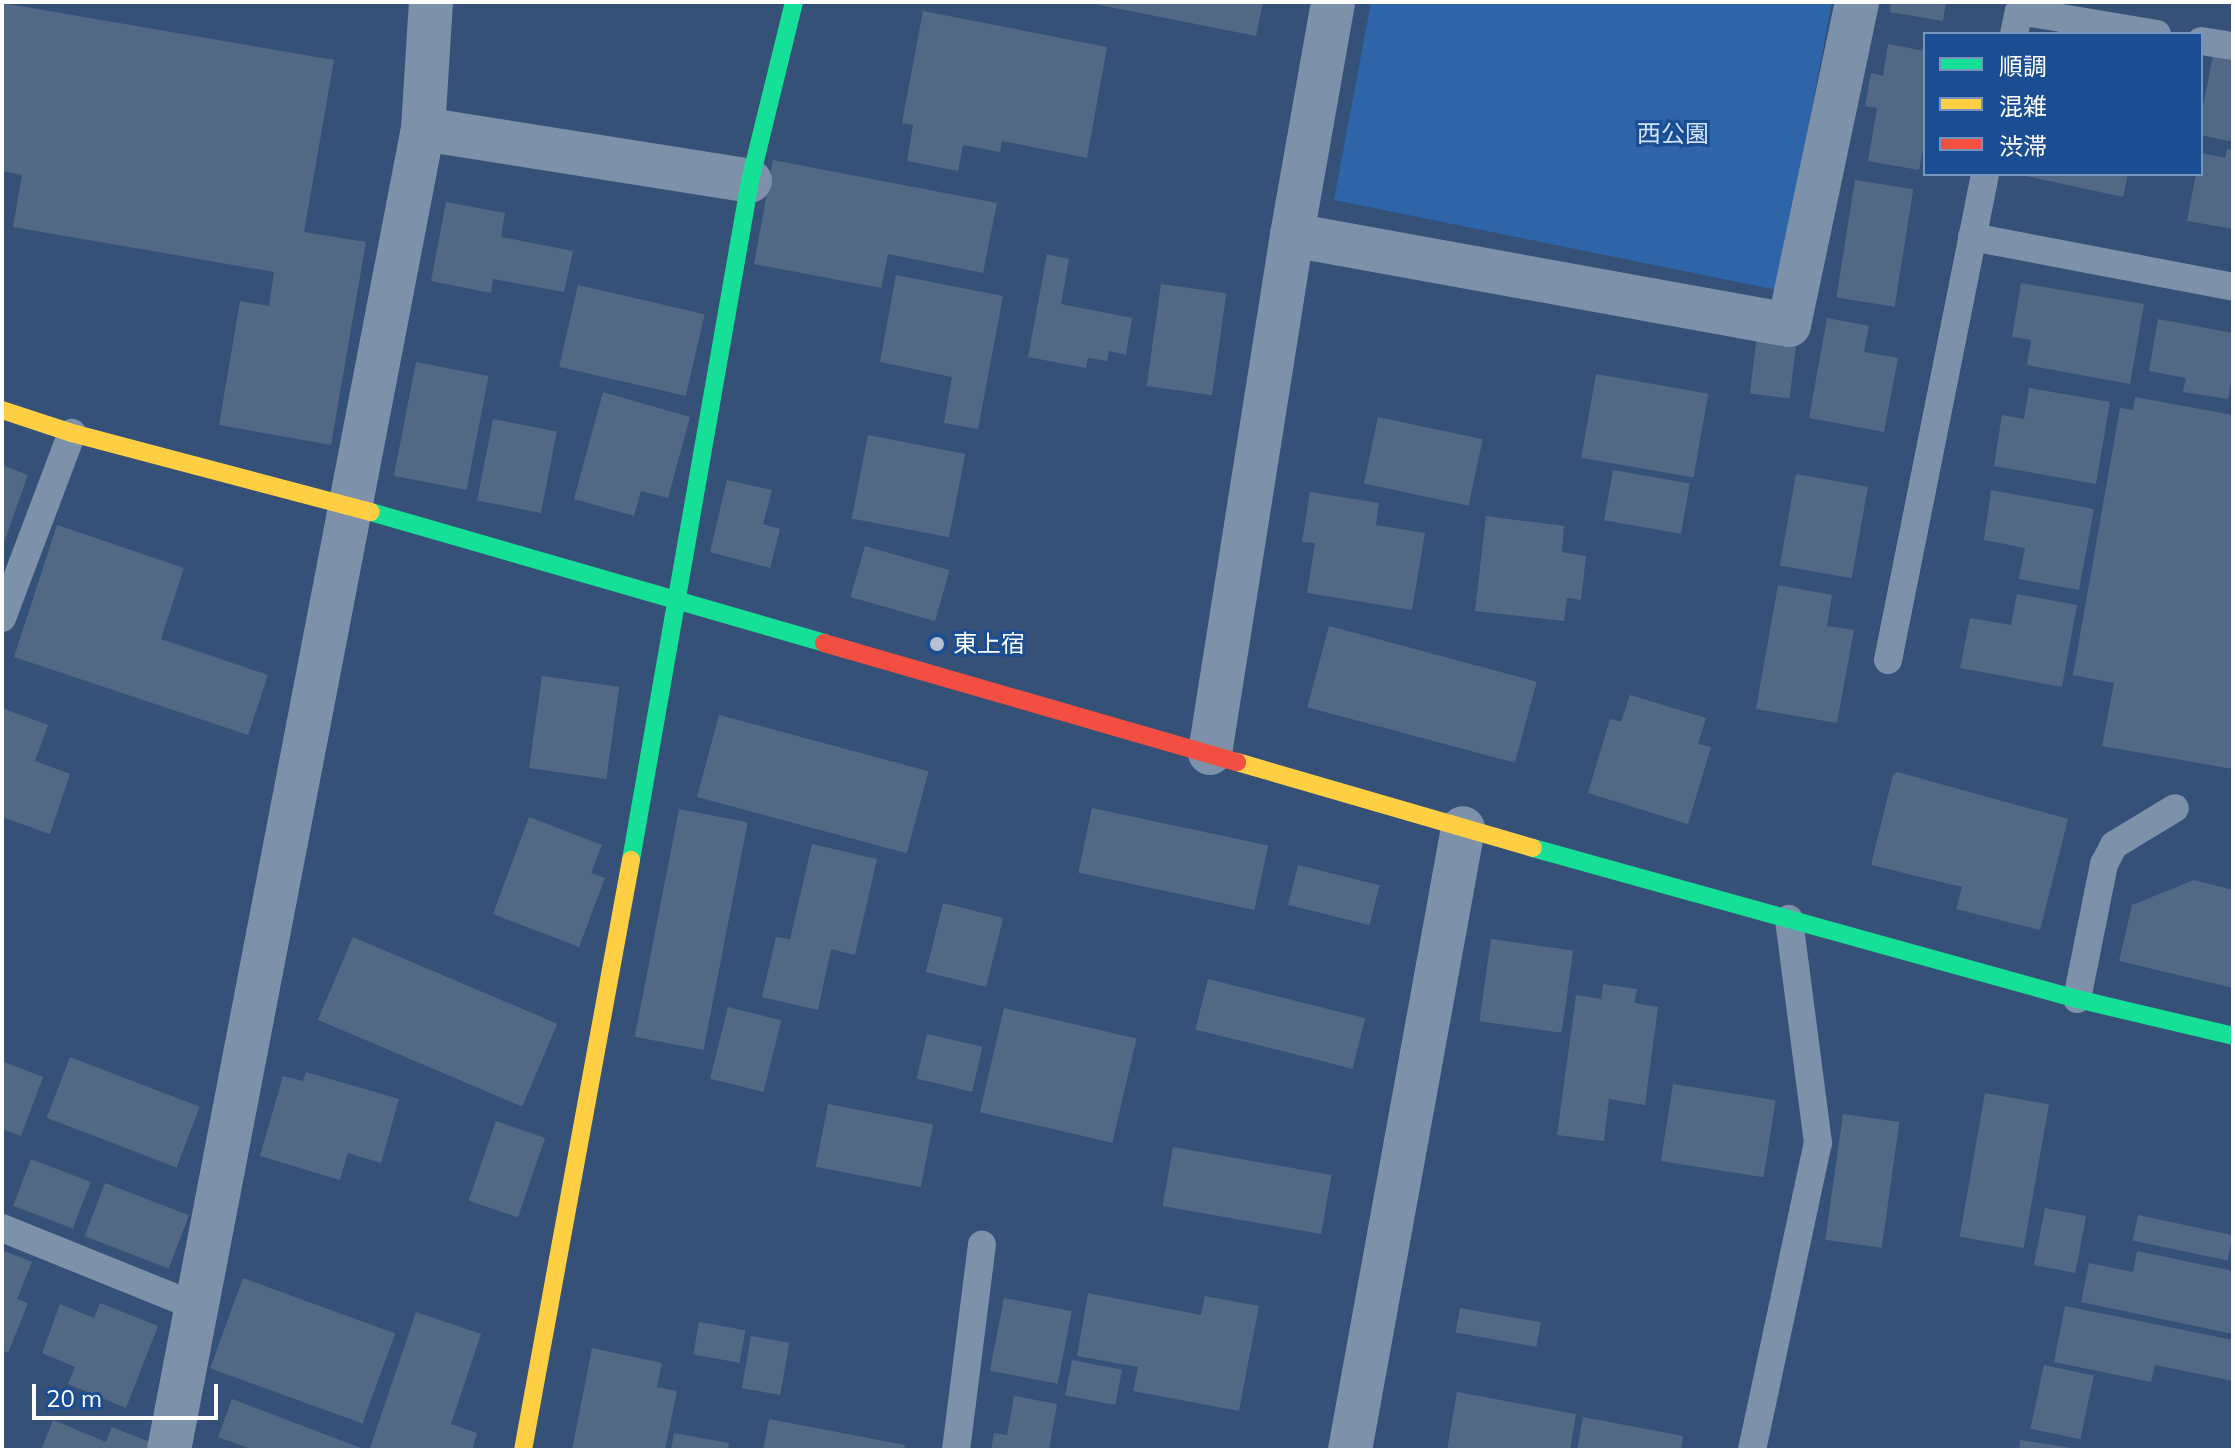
<!DOCTYPE html>
<html>
<head>
<meta charset="utf-8">
<style>
  body { margin:0 }
  #map { position:relative; width:2235px; height:1452px; overflow:hidden; background:#355177; font-family:Mulish,"Noto Sans JP",sans-serif }
  div>[style] { position:absolute }
  [style*='--x'] { left:calc(var(--x)*1px); top:calc(var(--y)*1px); width:calc(var(--w)*1px); rotate:calc(var(--a)*1deg) }
  .green>* { inset:0; background:#2e64a8 }
  .building>* { inset:0; background:#526986; transform-origin:0 0 }
  .lane>* { height:28px; margin:-14px; padding:0 14px; transform-origin:14px; border-radius:14px; background:#7d91aa }
  .street>* { height:44px; margin:-22px; padding:0 22px; transform-origin:22px; border-radius:22px; background:#7d91aa }
  .fast>* { height:18px; margin:-9px; padding:0 9px; transform-origin:9px; border-radius:9px; background:#16e098 }
  .slow>* { height:18px; margin:-9px; padding:0 9px; transform-origin:9px; border-radius:9px; background:#ffcf43 }
  .jam>* { height:18px; margin:-9px; padding:0 9px; transform-origin:9px; border-radius:9px; background:#f24e42 }
  .dots>* { width:22px; height:22px; translate:-50% -50%; box-sizing:border-box; border:4px solid #1a4d92; border-radius:50% }
  span { translate:-50% -50%; white-space:nowrap; text-align:center; line-height:1.15; -webkit-text-stroke:6px #1a4d92; paint-order:stroke }
  .park-label { font-size:24px; color:#d0e3fb }
  .poi-label { font-size:24px; color:#fff }
  .left { translate:0 -50%; text-align:left }
  .frame { position:absolute; inset:0; border:4px solid #fff; pointer-events:none }
  .legend { position:absolute; left:1923px; top:32px; width:280px; height:144px; box-sizing:border-box; background:#1a4d92; border:2px solid #7694be; margin:0; padding:10px 14px; list-style:none; font-size:24px; color:#fff }
  .legend li { display:flex; align-items:center; gap:16px; height:40px }
  .legend b { width:40px; border:2px solid #7694be }
  .scale { position:absolute; left:32px; top:1384px; width:186px; height:36px; box-sizing:border-box; border:4px solid #fff; border-top:0; padding-left:10px; font-size:24px; line-height:28px; white-space:nowrap; color:#fff; -webkit-text-stroke:6px #1a4d92; paint-order:stroke }
</style>
</head>
<body>
<div id="map">
  <div class="green">
    <i style="clip-path:polygon(1371px 2px,1832px 2px,1777px 290px,1334px 200px)"></i>
  </div>
  <div class="building">
    <i style="clip-path:polygon(1085px 2px,1263px 2px,1256px 36px)"></i>
    <i style="clip-path:polygon(1891px 2px,1946px 2px,1943px 21px,1890px 12px)"></i>
    <i style="clip-path:polygon(2px 3px,334px 60px,304px 232px,366px 242px,331px 445px,219px 425px,240px 301px,269px 306px,274px 272px,13px 227px,22px 175px,2px 171px)"></i>
    <i style="clip-path:polygon(923px 11px,1107px 47px,1087px 158px,1002px 141px,1000px 152px,963px 145px,958px 171px,907px 161px,913px 125px,902px 123px)"></i>
    <i style="clip-path:polygon(1888px 44px,1925px 51px,1925px 138px,1919px 170px,1868px 161px,1877px 108px,1865px 106px,1871px 73px,1883px 76px)"></i>
    <i style="clip-path:polygon(2213px 55px,2233px 60px,2233px 142px,2201px 135px,2201px 116px)"></i>
    <i style="clip-path:polygon(2227px 149px,2233px 150px,2233px 229px,2187px 221px,2196px 174px,2201px 174px,2201px 153px,2225px 158px)"></i>
    <i style="clip-path:polygon(773px 160px,997px 203px,983px 273px,888px 254px,881px 288px,754px 264px)"></i>
    <i style="clip-path:polygon(2017px 174px,2128px 174px,2123px 197px)"></i>
    <i style="left:1855px;top:180px;width:59px;height:119px;rotate:9deg"></i>
    <i style="clip-path:polygon(446px 202px,505px 213px,501px 237px,573px 251px,564px 292px,493px 279px,491px 293px,431px 281px)"></i>
    <i style="clip-path:polygon(1047px 254px,1069px 259px,1061px 304px,1132px 318px,1126px 355px,1109px 351px,1107px 361px,1088px 358px,1086px 368px,1028px 357px)"></i>
    <i style="clip-path:polygon(896px 275px,1003px 296px,978px 429px,944px 423px,952px 377px,880px 362px)"></i>
    <i style="clip-path:polygon(2021px 283px,2144px 304px,2130px 384px,2027px 365px,2031px 340px,2012px 337px)"></i>
    <i style="left:1161px;top:284px;width:66px;height:103px;rotate:8deg"></i>
    <i style="left:578px;top:285px;width:130px;height:84px;rotate:13deg"></i>
    <i style="clip-path:polygon(1827px 318px,1869px 326px,1864px 352px,1898px 358px,1884px 432px,1809px 418px)"></i>
    <i style="clip-path:polygon(2158px 319px,2233px 333px,2233px 371px,2228px 399px,2183px 392px,2186px 378px,2149px 371px)"></i>
    <i style="left:1758px;top:327px;width:40px;height:67px;rotate:7deg"></i>
    <i style="left:416px;top:362px;width:74px;height:116px;rotate:11deg"></i>
    <i style="left:1596px;top:374px;width:114px;height:85px;rotate:10deg"></i>
    <i style="clip-path:polygon(2029px 388px,2110px 402px,2096px 484px,1994px 466px,2002px 415px,2024px 419px)"></i>
    <i style="clip-path:polygon(603px 392px,690px 417px,668px 498px,641px 491px,634px 516px,574px 499px)"></i>
    <i style="clip-path:polygon(2135px 397px,2233px 415px,2233px 769px,2102px 746px,2114px 683px,2073px 675px,2120px 408px,2133px 410px)"></i>
    <i style="left:1378px;top:417px;width:107px;height:68px;rotate:12deg"></i>
    <i style="left:493px;top:419px;width:65px;height:83px;rotate:11deg"></i>
    <i style="left:868px;top:435px;width:99px;height:85px;rotate:11deg"></i>
    <i style="clip-path:polygon(2px 465px,28px 475px,2px 548px)"></i>
    <i style="left:1613px;top:470px;width:78px;height:51px;rotate:10deg"></i>
    <i style="left:1796px;top:474px;width:73px;height:93px;rotate:10deg"></i>
    <i style="clip-path:polygon(727px 480px,772px 490px,763px 524px,780px 529px,770px 568px,710px 552px)"></i>
    <i style="clip-path:polygon(1991px 490px,2094px 509px,2079px 590px,2019px 579px,2025px 548px,1984px 540px)"></i>
    <i style="clip-path:polygon(1310px 492px,1379px 503px,1376px 525px,1425px 533px,1412px 610px,1307px 593px,1315px 543px,1302px 542px)"></i>
    <i style="clip-path:polygon(1486px 516px,1564px 526px,1562px 552px,1586px 556px,1581px 600px,1567px 598px,1564px 621px,1475px 611px)"></i>
    <i style="clip-path:polygon(57px 525px,184px 568px,161px 639px,268px 675px,248px 735px,14px 657px)"></i>
    <i style="left:865px;top:546px;width:88px;height:53px;rotate:16deg"></i>
    <i style="clip-path:polygon(1778px 585px,1832px 595px,1827px 626px,1854px 630px,1837px 723px,1756px 709px)"></i>
    <i style="clip-path:polygon(2017px 594px,2077px 605px,2062px 687px,1960px 668px,1970px 618px,2011px 625px)"></i>
    <i style="left:1329px;top:626px;width:215px;height:84px;rotate:15deg"></i>
    <i style="left:542px;top:676px;width:78px;height:93px;rotate:8deg"></i>
    <i style="clip-path:polygon(1630px 695px,1706px 718px,1698px 744px,1711px 747px,1688px 824px,1588px 793px,1610px 719px,1621px 722px)"></i>
    <i style="clip-path:polygon(2px 708px,48px 725px,35px 761px,70px 774px,50px 834px,2px 817px)"></i>
    <i style="left:719px;top:715px;width:217px;height:85px;rotate:15deg"></i>
    <i style="clip-path:polygon(1897px 772px,2068px 819px,2040px 930px,1956px 909px,1962px 887px,1871px 865px,1893px 775px)"></i>
    <i style="left:1092px;top:808px;width:180px;height:66px;rotate:12deg"></i>
    <i style="left:679px;top:809px;width:70px;height:232px;rotate:11deg"></i>
    <i style="clip-path:polygon(529px 817px,602px 845px,591px 873px,605px 878px,579px 947px,493px 914px)"></i>
    <i style="clip-path:polygon(812px 844px,877px 859px,855px 955px,831px 949px,818px 1010px,762px 997px,776px 937px,790px 939px)"></i>
    <i style="left:1298px;top:865px;width:84px;height:41px;rotate:14deg"></i>
    <i style="clip-path:polygon(2194px 880px,2233px 890px,2233px 988px,2119px 961px,2132px 905px)"></i>
    <i style="left:943px;top:903px;width:62px;height:71px;rotate:14deg"></i>
    <i style="left:353px;top:937px;width:222px;height:90px;rotate:23deg"></i>
    <i style="left:1491px;top:939px;width:83px;height:83px;rotate:8deg"></i>
    <i style="left:1208px;top:979px;width:162px;height:52px;rotate:14deg"></i>
    <i style="clip-path:polygon(1603px 984px,1637px 989px,1634px 1003px,1658px 1007px,1645px 1105px,1609px 1099px,1604px 1141px,1557px 1135px,1576px 995px,1601px 999px)"></i>
    <i style="left:728px;top:1007px;width:55px;height:74px;rotate:14deg"></i>
    <i style="left:1004px;top:1008px;width:136px;height:107px;rotate:13deg"></i>
    <i style="left:927px;top:1034px;width:57px;height:46px;rotate:13deg"></i>
    <i style="left:70px;top:1057px;width:139px;height:65px;rotate:21deg"></i>
    <i style="clip-path:polygon(2px 1061px,43px 1077px,21px 1136px,2px 1129px)"></i>
    <i style="clip-path:polygon(306px 1072px,399px 1099px,381px 1163px,348px 1153px,340px 1180px,260px 1156px,283px 1076px,303px 1081px)"></i>
    <i style="left:1673px;top:1084px;width:104px;height:78px;rotate:9deg"></i>
    <i style="left:1985px;top:1093px;width:65px;height:146px;rotate:10deg"></i>
    <i style="left:828px;top:1104px;width:107px;height:64px;rotate:11deg"></i>
    <i style="left:1843px;top:1114px;width:57px;height:127px;rotate:8deg"></i>
    <i style="left:496px;top:1121px;width:52px;height:84px;rotate:19deg"></i>
    <i style="left:1173px;top:1147px;width:161px;height:60px;rotate:10deg"></i>
    <i style="left:31px;top:1159px;width:64px;height:50px;rotate:21deg"></i>
    <i style="left:105px;top:1183px;width:90px;height:57px;rotate:21deg"></i>
    <i style="left:2045px;top:1208px;width:42px;height:58px;rotate:11deg"></i>
    <i style="left:2138px;top:1215px;width:97px;height:26px;rotate:12deg"></i>
    <i style="clip-path:polygon(2px 1250px,32px 1262px,17px 1299px,28px 1303px,8px 1353px,2px 1350px)"></i>
    <i style="clip-path:polygon(2137px 1251px,2233px 1271px,2233px 1334px,2081px 1302px,2089px 1263px,2133px 1272px)"></i>
    <i style="left:243px;top:1278px;width:162px;height:96px;rotate:20deg"></i>
    <i style="clip-path:polygon(1088px 1293px,1201px 1315px,1205px 1296px,1259px 1306px,1239px 1411px,1133px 1391px,1138px 1367px,1077px 1356px)"></i>
    <i style="left:1004px;top:1298px;width:69px;height:74px;rotate:11deg"></i>
    <i style="clip-path:polygon(100px 1303px,158px 1326px,126px 1408px,68px 1384px,75px 1367px,42px 1353px,60px 1304px,94px 1318px)"></i>
    <i style="clip-path:polygon(2065px 1306px,2233px 1340px,2233px 1381px,2155px 1365px,2151px 1382px,2054px 1362px)"></i>
    <i style="left:1460px;top:1308px;width:82px;height:25px;rotate:10deg"></i>
    <i style="clip-path:polygon(416px 1312px,481px 1334px,451px 1424px,477px 1433px,472px 1450px,370px 1448px)"></i>
    <i style="left:699px;top:1322px;width:47px;height:33px;rotate:10deg"></i>
    <i style="left:751px;top:1336px;width:39px;height:53px;rotate:10deg"></i>
    <i style="clip-path:polygon(592px 1348px,662px 1363px,657px 1387px,677px 1391px,665px 1450px,572px 1450px)"></i>
    <i style="left:1072px;top:1360px;width:51px;height:36px;rotate:11deg"></i>
    <i style="left:2044px;top:1365px;width:51px;height:65px;rotate:12deg"></i>
    <i style="clip-path:polygon(1457px 1392px,1576px 1414px,1570px 1450px,1447px 1450px)"></i>
    <i style="clip-path:polygon(1014px 1396px,1057px 1404px,1049px 1450px,991px 1450px,994px 1433px,1007px 1435px)"></i>
    <i style="clip-path:polygon(232px 1399px,366px 1450px,254px 1450px,218px 1437px)"></i>
    <i style="clip-path:polygon(1583px 1417px,1683px 1436px,1681px 1450px,1577px 1450px)"></i>
    <i style="clip-path:polygon(769px 1419px,905px 1445px,904px 1450px,763px 1450px)"></i>
    <i style="clip-path:polygon(53px 1420px,106px 1442px,112px 1427px,152px 1443px,150px 1450px,41px 1450px)"></i>
    <i style="clip-path:polygon(674px 1433px,729px 1443px,728px 1450px,671px 1450px)"></i>
    <i style="clip-path:polygon(2020px 1440px,2072px 1448px,2072px 1450px,2019px 1450px)"></i>
  </div>
  <div class="lane">
    <i style="--x:2014;--y:34;--w:24;--a:-78"></i>
    <i style="--x:2019;--y:11;--w:140;--a:9.5"></i>
    <i style="--x:2201;--y:41;--w:32;--a:9"></i>
    <i style="--x:1972;--y:237;--w:266;--a:10.8"></i>
    <i style="--x:2;--y:618;--w:198;--a:-69.3"></i>
    <i style="--x:1888;--y:660;--w:496;--a:-78.7"></i>
    <i style="--x:2077;--y:999;--w:138;--a:-78.7"></i>
    <i style="--x:2104;--y:864;--w:21;--a:-62"></i>
    <i style="--x:2114;--y:845;--w:71;--a:-31.2"></i>
    <i style="--x:2;--y:1228;--w:211;--a:22"></i>
    <i style="--x:956;--y:1450;--w:207;--a:-82.8"></i>
    <i style="--x:1752;--y:1450;--w:314;--a:-77.9"></i>
    <i style="--x:1818;--y:1143;--w:226;--a:-97.4"></i>
  </div>
  <div class="street">
    <i style="--x:423;--y:129;--w:331;--a:9"></i>
    <i style="--x:1292;--y:235;--w:505;--a:10.26"></i>
    <i style="--x:1789;--y:325;--w:330;--a:-78.1"></i>
    <i style="--x:1210;--y:753;--w:524;--a:-81"></i>
    <i style="--x:1292;--y:235;--w:237;--a:-80"></i>
    <i style="--x:169;--y:1450;--w:1345;--a:-79.12"></i>
    <i style="--x:423;--y:129;--w:127;--a:-86.4"></i>
    <i style="--x:1350;--y:1450;--w:632;--a:-79.7"></i>
  </div>
  <div class="fast">
    <i style="--x:371;--y:512;--w:472;--a:16.1"></i>
    <i style="--x:1533;--y:848;--w:565;--a:15.51"></i>
    <i style="--x:2077;--y:999;--w:160;--a:13.3"></i>
    <i style="--x:631;--y:860;--w:689;--a:-80.06"></i>
    <i style="--x:750;--y:181;--w:184;--a:-76.2"></i>
  </div>
  <div class="slow">
    <i style="--x:2;--y:410;--w:74;--a:18.2"></i>
    <i style="--x:72;--y:433;--w:309;--a:14.8"></i>
    <i style="--x:1237;--y:762;--w:308;--a:16.2"></i>
    <i style="--x:523;--y:1450;--w:600;--a:-79.63"></i>
  </div>
  <div class="jam">
    <i style="--x:824;--y:643;--w:430;--a:16.1"></i>
  </div>
  <div class="dots">
    <i style="left:937px;top:644px;background:#b8c2cf"></i>
  </div>
  <div class="park-label">
    <span style="left:1673px;top:134px">西公園</span>
  </div>
  <div class="poi-label">
    <span class="left" style="left:953px;top:644px">東上宿</span>
  </div>
  <div class="frame"></div>
  <ul class="legend">
  <li><b style="height:10px;background:#16e098"></b>順調</li>
  <li><b style="height:10px;background:#ffcf43"></b>混雑</li>
  <li><b style="height:10px;background:#f24e42"></b>渋滞</li>
  </ul>
  <div class="scale">20 m</div>
</div>
</body>
</html>
